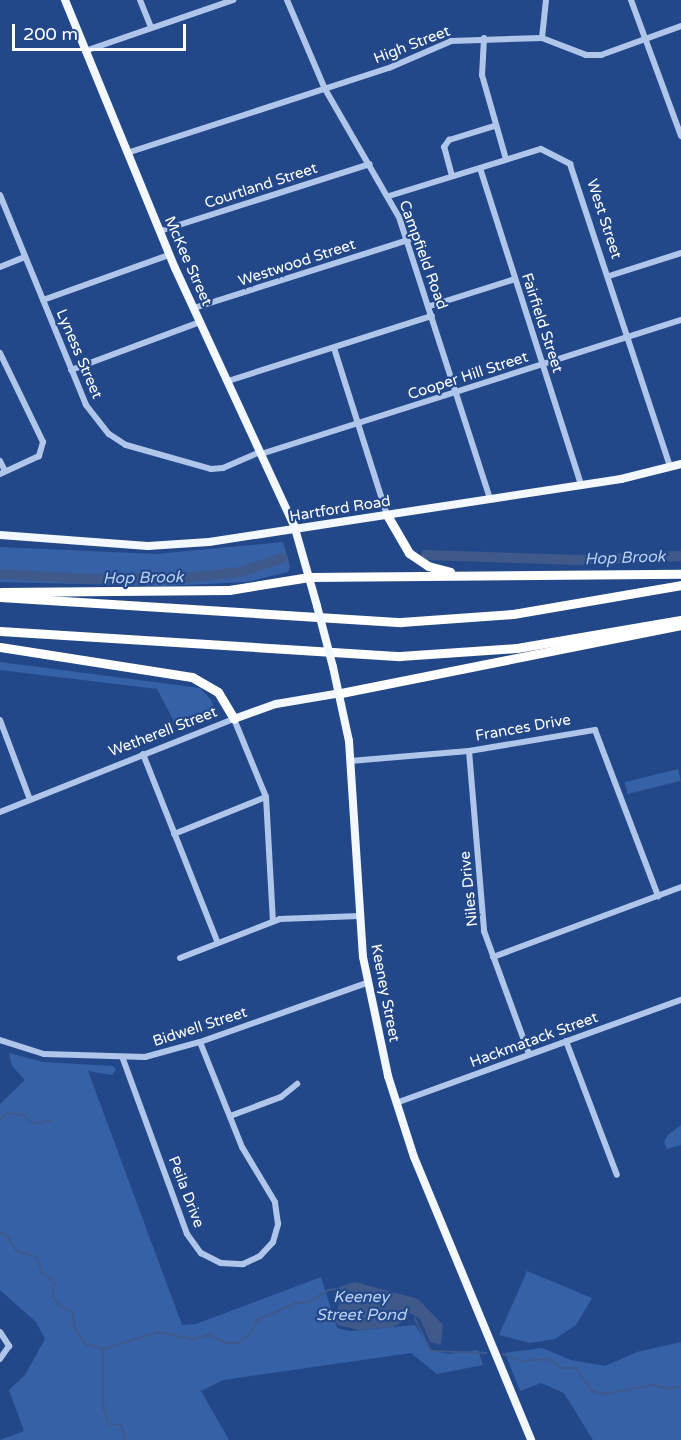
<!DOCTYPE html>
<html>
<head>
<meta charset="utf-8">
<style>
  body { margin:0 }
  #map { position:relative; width:681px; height:1440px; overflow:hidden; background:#23488a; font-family:"Varela Round",sans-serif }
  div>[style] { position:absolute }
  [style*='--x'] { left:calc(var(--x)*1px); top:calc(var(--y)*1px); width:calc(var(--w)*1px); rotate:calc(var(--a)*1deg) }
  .green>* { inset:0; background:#3761a7; transform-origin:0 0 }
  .water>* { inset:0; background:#3f5a8a }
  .stream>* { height:1.5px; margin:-0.75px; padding:0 0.75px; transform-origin:0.75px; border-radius:0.75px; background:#3f5a8a }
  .river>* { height:10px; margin:-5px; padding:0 5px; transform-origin:5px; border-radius:5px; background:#3f5a8a }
  .minor>* { height:6px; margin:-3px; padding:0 3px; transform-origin:3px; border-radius:3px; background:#afc6ea }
  .major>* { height:8px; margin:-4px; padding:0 4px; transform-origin:4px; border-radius:4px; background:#f3f7fe }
  .highway>* { height:9px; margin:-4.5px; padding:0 4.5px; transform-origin:4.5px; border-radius:4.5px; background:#fff }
  .major-bridge>* { height:8px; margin:-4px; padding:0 4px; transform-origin:4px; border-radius:4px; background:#f3f7fe }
  span { translate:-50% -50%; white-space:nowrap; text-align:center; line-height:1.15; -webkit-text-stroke:4.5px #23488a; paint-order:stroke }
  .street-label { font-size:15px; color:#fff }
  .water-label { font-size:16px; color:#bbd0f1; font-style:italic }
  .scale { position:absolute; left:12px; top:24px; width:174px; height:27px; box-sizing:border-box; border:3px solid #fff; border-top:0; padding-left:8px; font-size:18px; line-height:21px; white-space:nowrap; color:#fff; -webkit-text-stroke:4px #23488a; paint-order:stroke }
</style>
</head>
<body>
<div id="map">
  <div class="green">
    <i style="clip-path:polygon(283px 542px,290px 567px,288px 572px,247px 582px,164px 586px,0 582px,0 547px,156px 554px)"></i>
    <i style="clip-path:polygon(0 662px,200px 688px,211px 700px,216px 715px,179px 731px,157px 689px,0 670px)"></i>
    <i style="left:678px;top:769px;width:12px;height:55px;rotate:76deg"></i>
    <i style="clip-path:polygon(9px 1053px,43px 1062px,113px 1066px,116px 1070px,112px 1075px,88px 1071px,182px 1325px,196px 1324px,321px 1277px,337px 1328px,350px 1331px,415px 1325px,432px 1351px,449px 1354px,478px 1350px,483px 1365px,437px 1374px,411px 1353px,223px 1380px,201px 1391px,229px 1440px,0 1440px,24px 1431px,9px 1390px,25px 1375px,45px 1339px,36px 1322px,0 1290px,0 1104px,25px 1080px,12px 1066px)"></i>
    <i style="clip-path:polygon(681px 1125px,681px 1145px,667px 1149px,664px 1142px,668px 1135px)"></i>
    <i style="clip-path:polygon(527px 1271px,592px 1298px,576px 1325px,555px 1339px,530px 1343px,499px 1335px)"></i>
    <i style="clip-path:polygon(681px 1342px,681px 1440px,593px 1440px,564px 1393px,541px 1383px,520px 1391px,505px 1353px,542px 1348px,571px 1360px,605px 1366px,637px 1352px)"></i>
  </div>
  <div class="water">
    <i style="clip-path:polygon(355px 1282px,418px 1299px,443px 1325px,441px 1345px,430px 1342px,420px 1319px,408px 1312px,408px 1319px,393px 1327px,359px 1330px,338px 1325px,335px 1320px,342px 1292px,339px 1287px)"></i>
  </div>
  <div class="stream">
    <i style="--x:0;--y:1119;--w:9;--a:-41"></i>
    <i style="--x:7;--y:1113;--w:16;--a:7"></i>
    <i style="--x:23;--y:1115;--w:14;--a:39"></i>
    <i style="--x:34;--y:1124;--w:17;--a:-13"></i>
    <i style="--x:0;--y:1233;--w:7;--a:16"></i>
    <i style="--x:7;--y:1235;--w:19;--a:58"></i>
    <i style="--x:17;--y:1251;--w:21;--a:17"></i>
    <i style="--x:37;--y:1257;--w:18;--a:71"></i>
    <i style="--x:43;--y:1274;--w:15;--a:37"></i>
    <i style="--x:55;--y:1283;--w:13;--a:99"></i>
    <i style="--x:53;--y:1296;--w:9;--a:58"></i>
    <i style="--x:58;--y:1304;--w:17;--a:31"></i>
    <i style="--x:73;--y:1313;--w:16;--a:83"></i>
    <i style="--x:75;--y:1329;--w:19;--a:54"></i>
    <i style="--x:86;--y:1344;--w:18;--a:16"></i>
    <i style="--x:103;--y:1349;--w:59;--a:-16.9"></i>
    <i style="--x:159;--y:1332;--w:35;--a:12"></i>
    <i style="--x:193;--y:1339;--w:16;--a:-15"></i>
    <i style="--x:208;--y:1335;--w:21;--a:23"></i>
    <i style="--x:227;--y:1343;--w:12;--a:0"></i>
    <i style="--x:239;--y:1343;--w:16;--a:-40"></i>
    <i style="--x:251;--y:1333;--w:14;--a:-65"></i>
    <i style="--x:257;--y:1320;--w:43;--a:-23.6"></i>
    <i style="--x:296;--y:1303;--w:13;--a:-4"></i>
    <i style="--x:309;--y:1302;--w:22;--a:-32"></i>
    <i style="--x:328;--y:1290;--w:12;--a:-5"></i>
    <i style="--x:415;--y:1318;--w:37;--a:64"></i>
    <i style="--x:431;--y:1351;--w:55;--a:2.1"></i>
    <i style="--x:103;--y:1350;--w:59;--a:89"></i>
    <i style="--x:104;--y:1409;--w:16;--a:72"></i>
    <i style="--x:109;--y:1424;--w:13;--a:4"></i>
    <i style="--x:122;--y:1425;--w:15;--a:79"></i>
    <i style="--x:503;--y:1354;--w:19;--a:21"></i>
    <i style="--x:521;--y:1361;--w:28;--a:-4"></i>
    <i style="--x:549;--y:1359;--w:16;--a:35"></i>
    <i style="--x:562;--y:1368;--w:14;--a:0"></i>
    <i style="--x:576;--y:1368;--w:29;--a:54"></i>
    <i style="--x:593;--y:1391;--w:11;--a:15"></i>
    <i style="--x:604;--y:1394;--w:51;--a:-10.2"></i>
    <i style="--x:654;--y:1385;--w:16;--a:14"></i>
    <i style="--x:670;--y:1389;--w:11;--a:-15"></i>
  </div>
  <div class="river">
    <i style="--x:426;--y:555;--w:152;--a:1.9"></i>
    <i style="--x:578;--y:560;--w:103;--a:-2.2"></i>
    <i style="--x:0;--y:574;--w:91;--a:3.1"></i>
    <i style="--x:91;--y:579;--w:93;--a:-0.6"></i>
    <i style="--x:184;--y:578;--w:56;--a:-6.1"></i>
    <i style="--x:240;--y:572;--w:45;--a:-18"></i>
  </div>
  <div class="minor">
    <i style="--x:140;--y:0;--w:29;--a:68"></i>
    <i style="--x:287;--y:0;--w:97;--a:66.9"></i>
    <i style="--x:325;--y:89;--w:148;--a:60"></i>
    <i style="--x:399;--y:217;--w:296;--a:72.1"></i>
    <i style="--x:631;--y:0;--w:145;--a:69.8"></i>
    <i style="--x:484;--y:38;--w:37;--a:93"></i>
    <i style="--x:482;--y:75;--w:87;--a:74.1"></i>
    <i style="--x:542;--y:38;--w:38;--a:-84"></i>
    <i style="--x:85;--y:51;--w:157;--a:-19"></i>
    <i style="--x:127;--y:153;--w:275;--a:-18"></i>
    <i style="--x:389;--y:68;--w:68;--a:-23.5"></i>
    <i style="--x:451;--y:41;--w:91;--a:-1.9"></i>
    <i style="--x:542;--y:38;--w:47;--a:21.1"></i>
    <i style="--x:586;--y:55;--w:15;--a:0"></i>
    <i style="--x:601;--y:55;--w:85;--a:-19.9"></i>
    <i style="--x:480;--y:168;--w:333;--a:72.3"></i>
    <i style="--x:452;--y:176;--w:30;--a:-105"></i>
    <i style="--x:444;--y:147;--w:9;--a:-54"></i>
    <i style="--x:449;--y:140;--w:47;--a:-17.3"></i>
    <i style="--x:0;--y:195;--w:227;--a:67.7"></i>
    <i style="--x:86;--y:405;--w:37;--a:52"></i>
    <i style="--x:109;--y:434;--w:20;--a:33"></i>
    <i style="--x:126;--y:445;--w:88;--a:15.8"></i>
    <i style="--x:211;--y:469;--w:12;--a:-5"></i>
    <i style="--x:223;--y:468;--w:40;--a:-23.4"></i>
    <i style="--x:389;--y:196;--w:159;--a:-17.2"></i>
    <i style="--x:541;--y:149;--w:33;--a:27"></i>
    <i style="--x:570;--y:164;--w:319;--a:71.7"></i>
    <i style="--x:160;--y:231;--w:220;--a:-17.7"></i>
    <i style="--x:0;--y:267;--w:27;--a:-22"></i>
    <i style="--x:609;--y:276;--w:76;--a:-17.7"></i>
    <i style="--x:43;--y:300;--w:134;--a:-19.7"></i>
    <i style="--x:430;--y:306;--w:89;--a:-17.6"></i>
    <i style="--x:194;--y:308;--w:225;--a:-17.6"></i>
    <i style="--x:334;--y:348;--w:175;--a:72.4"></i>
    <i style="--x:0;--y:353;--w:99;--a:64.2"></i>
    <i style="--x:43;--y:442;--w:15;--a:106"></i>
    <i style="--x:39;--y:456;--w:43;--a:155.2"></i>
    <i style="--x:71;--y:370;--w:138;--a:-20.4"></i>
    <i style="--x:228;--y:381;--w:214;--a:-17.7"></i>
    <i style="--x:261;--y:454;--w:441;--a:-17.7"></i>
    <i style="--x:0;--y:461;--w:11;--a:63"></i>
    <i style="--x:0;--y:720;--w:85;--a:69.4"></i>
    <i style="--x:469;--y:751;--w:181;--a:85.2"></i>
    <i style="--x:484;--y:931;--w:131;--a:69.9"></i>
    <i style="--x:143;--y:754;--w:203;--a:68.4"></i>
    <i style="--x:350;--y:761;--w:119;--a:-4.8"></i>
    <i style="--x:469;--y:751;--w:128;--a:-9.5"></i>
    <i style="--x:595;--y:730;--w:178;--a:69.2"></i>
    <i style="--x:0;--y:812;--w:252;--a:-21.7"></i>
    <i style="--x:234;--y:719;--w:84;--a:67.7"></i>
    <i style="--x:266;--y:797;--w:124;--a:86.8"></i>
    <i style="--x:174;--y:834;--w:99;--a:-21.9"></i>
    <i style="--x:493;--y:957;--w:201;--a:-20.4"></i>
    <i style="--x:180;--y:958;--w:107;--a:-21.3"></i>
    <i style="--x:280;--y:919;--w:79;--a:-2.2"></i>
    <i style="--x:0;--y:1040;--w:46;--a:17.7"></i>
    <i style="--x:44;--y:1054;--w:101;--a:1.7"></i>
    <i style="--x:145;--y:1057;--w:57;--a:-15.3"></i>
    <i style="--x:200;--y:1042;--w:177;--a:-19.5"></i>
    <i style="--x:566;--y:1041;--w:143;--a:69.2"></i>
    <i style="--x:123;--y:1059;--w:186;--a:69.9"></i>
    <i style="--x:187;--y:1234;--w:24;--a:54"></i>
    <i style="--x:201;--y:1253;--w:22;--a:27"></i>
    <i style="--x:221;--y:1263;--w:22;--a:3"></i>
    <i style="--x:243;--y:1264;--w:19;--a:-25"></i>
    <i style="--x:260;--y:1256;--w:19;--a:-47"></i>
    <i style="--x:273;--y:1242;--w:19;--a:-74"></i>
    <i style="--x:278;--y:1224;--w:22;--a:-98"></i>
    <i style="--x:275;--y:1202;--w:64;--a:-121"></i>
    <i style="--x:242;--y:1147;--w:113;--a:-111.8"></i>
    <i style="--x:396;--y:1103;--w:303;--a:-19.9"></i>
    <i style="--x:230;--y:1116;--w:54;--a:-20.4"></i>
    <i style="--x:281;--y:1097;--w:21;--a:-39"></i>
    <i style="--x:0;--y:1332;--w:17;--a:57"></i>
    <i style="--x:9;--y:1346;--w:16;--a:125"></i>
  </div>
  <div class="major">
    <i style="--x:65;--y:0;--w:290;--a:67.7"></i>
    <i style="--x:175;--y:268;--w:283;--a:65.2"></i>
    <i style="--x:294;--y:525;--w:84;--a:74.1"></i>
    <i style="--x:0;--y:535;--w:148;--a:4.3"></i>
    <i style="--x:148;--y:546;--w:61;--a:-3.8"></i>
    <i style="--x:209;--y:542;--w:417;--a:-8.7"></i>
    <i style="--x:621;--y:479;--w:62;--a:-14"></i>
    <i style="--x:333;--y:667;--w:76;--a:77.8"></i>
    <i style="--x:349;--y:741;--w:216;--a:86.3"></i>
    <i style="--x:363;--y:957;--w:122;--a:78.1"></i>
    <i style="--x:388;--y:1076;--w:85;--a:72.2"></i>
    <i style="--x:414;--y:1157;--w:306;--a:67.5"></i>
    <i style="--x:234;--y:719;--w:45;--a:-19.7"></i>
    <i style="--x:276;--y:704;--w:66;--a:-9.6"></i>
  </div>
  <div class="highway">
    <i style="--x:387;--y:515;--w:44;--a:59.9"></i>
    <i style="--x:409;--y:553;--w:23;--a:34"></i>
    <i style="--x:428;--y:566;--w:23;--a:15"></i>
    <i style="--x:1;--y:592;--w:228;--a:-0.5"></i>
    <i style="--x:229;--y:590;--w:81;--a:-9.2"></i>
    <i style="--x:309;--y:577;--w:372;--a:-0.5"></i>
    <i style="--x:0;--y:597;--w:402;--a:3.6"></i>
    <i style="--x:401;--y:622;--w:112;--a:-4.1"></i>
    <i style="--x:513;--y:614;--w:170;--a:-9.8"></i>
    <i style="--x:0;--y:631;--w:401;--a:3.6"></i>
    <i style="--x:400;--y:656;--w:117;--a:-3.9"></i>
    <i style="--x:517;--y:648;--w:166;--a:-9.7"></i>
    <i style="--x:0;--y:647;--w:194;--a:8.9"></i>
    <i style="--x:192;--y:677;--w:30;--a:30"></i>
    <i style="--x:218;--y:692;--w:31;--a:59"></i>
    <i style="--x:341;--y:693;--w:347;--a:-11.3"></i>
  </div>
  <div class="major-bridge">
    <i style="--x:317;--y:606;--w:63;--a:75.3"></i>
  </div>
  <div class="street-label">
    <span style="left:412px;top:45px;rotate:-21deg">High Street</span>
    <span style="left:261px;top:186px;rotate:-18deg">Courtland Street</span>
    <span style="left:604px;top:219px;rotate:72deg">West Street</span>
    <span style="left:423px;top:255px;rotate:70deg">Campfield Road</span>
    <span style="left:188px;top:261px;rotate:66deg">McKee Street</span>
    <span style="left:297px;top:263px;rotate:-18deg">Westwood Street</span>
    <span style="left:542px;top:323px;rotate:72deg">Fairfield Street</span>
    <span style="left:79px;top:354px;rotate:67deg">Lyness Street</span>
    <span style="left:468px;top:376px;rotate:-18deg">Cooper Hill Street</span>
    <span style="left:340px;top:509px;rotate:-9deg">Hartford Road</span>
    <span style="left:523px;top:728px;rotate:-10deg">Frances Drive</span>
    <span style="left:163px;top:732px;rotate:-21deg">Wetherell Street</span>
    <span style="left:469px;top:889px;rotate:-96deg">Niles Drive</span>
    <span style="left:385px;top:993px;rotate:79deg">Keeney Street</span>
    <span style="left:200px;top:1027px;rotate:-18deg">Bidwell Street</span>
    <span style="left:534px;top:1040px;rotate:-20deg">Hackmatack Street</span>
    <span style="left:186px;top:1192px;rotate:69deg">Peila Drive</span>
  </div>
  <div class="water-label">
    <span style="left:625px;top:558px;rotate:-2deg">Hop Brook</span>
    <span style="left:143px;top:578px;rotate:-1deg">Hop Brook</span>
    <span style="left:361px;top:1306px">Keeney<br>Street Pond</span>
  </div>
  <div class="scale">200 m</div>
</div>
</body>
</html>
